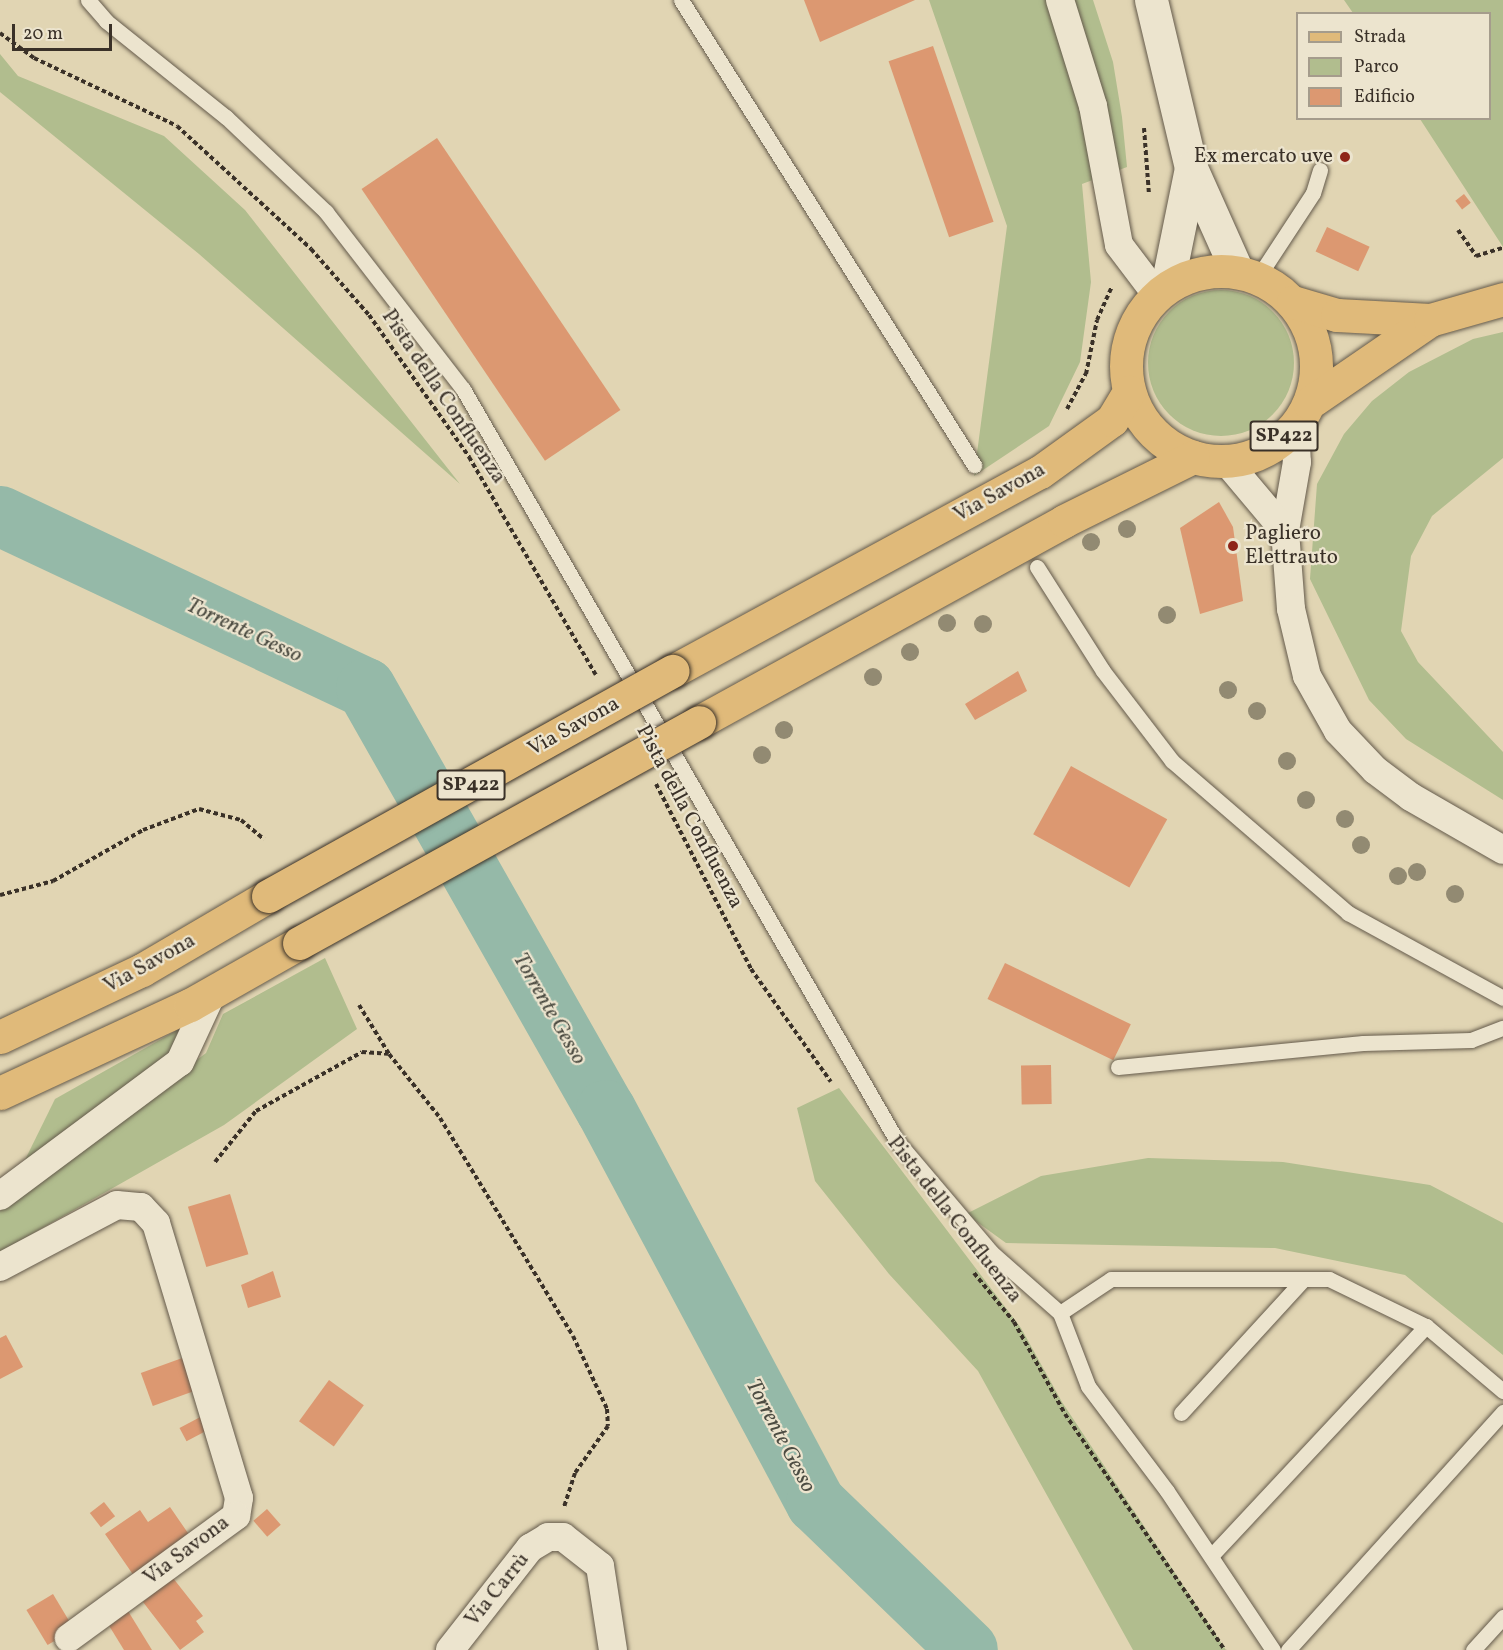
<!DOCTYPE html>
<html>
<head>
<meta charset="utf-8">
<style>
  body { margin:0 }
  #map { position:relative; width:1503px; height:1650px; overflow:hidden; background:#e1d5b3; font-family:Vollkorn,serif }
  div>[style] { position:absolute }
  [style*='--x'] { left:calc(var(--x)*1px); top:calc(var(--y)*1px); width:calc(var(--w)*1px); rotate:calc(var(--a)*1deg) }
  .green>* { inset:0; background:#b1bd8e }
  .round { border-radius:50% }
  .river>* { height:60px; margin:-30px; padding:0 30px; transform-origin:30px; border-radius:30px; background:#95b9a8 }
  .building>* { inset:0; background:#dc9871; transform-origin:0 0 }
  .path>* { height:4px; margin-top:-2px; transform-origin:0; background:repeating-linear-gradient(90deg,#3a3128 0 4.5px,transparent 0 7.5px) }
  .roads { filter:drop-shadow(0 0 2px #645a4b) drop-shadow(0 0 2px #645a4b) }
  .lane>* { height:15px; margin:-7.5px; padding:0 7.5px; transform-origin:7.5px; border-radius:7.5px; background:#ece4ce }
  .street>* { height:28px; margin:-14px; padding:0 14px; transform-origin:14px; border-radius:14px; background:#ece4ce }
  .secondary>* { height:33px; margin:-16.5px; padding:0 16.5px; transform-origin:16.5px; border-radius:16.5px; background:#ece4ce }
  .primary>* { height:33px; margin:-16.5px; padding:0 16.5px; transform-origin:16.5px; border-radius:16.5px; background:#e0ba7a }
  .primary>.ring { margin:-16.5px; padding:0; box-sizing:content-box; background:none; border:33px solid #e0ba7a; border-radius:50% }
  .bridges { filter:drop-shadow(0 0 2px #3a3128) drop-shadow(0 0 2px #3a3128) }
  .primary-bridge>* { height:33px; margin:-16.5px; padding:0 16.5px; transform-origin:16.5px; border-radius:16.5px; background:#e0ba7a }
  .trees>* { width:18px; height:18px; margin:-9px; border-radius:50%; background:#928a72 }
  .dots>* { width:16px; height:16px; translate:-50% -50%; box-sizing:border-box; border:3px solid #ece4ce; border-radius:50% }
  span { translate:-50% -50%; white-space:nowrap; text-align:center; line-height:1.15; -webkit-text-stroke:4.5px #ece4ce; paint-order:stroke }
  .shield-label span { padding:2px 4px; background:#ece4ce; border:2px solid; border-radius:4px; -webkit-text-stroke-width:0 }
  .shield-label { font-size:20px; color:#3a3128; font-weight:700 }
  .poi-label { font-size:21px; color:#3a3128 }
  .right { translate:-100% -50%; text-align:right }
  .left { translate:0 -50%; text-align:left }
  .street-label { font-size:21px; color:#3a3128 }
  .water-label { font-size:22px; color:#4c4c42; font-style:italic }
  .legend { position:absolute; left:1296px; top:12px; width:195px; height:108px; box-sizing:border-box; background:#ece4ce; border:2px solid #a59c8c; margin:0; padding:8px 10px; list-style:none; font-size:18px; color:#3a3128 }
  .legend li { display:flex; align-items:center; gap:12px; height:30px }
  .legend b { width:30px; border:2px solid #a59c8c }
  .scale { position:absolute; left:12px; top:24px; width:100px; height:27px; box-sizing:border-box; border:3px solid #3a3128; border-top:0; padding-left:8px; font-size:18px; line-height:21px; white-space:nowrap; color:#3a3128; -webkit-text-stroke:4px #ece4ce; paint-order:stroke }
</style>
</head>
<body>
<div id="map">
  <div class="green">
    <i style="clip-path:polygon(929px 0,1093px 0,1113px 62px,1122px 117px,1127px 167px,1082px 184px,1091px 282px,1080px 362px,1049px 426px,974px 476px,1007px 226px)"></i>
    <i style="clip-path:polygon(1344px 0,1503px 0,1503px 247px,1420px 119px,1490px 118px,1490px 14px,1353px 13px)"></i>
    <i style="clip-path:polygon(0 54px,18px 76px,164px 136px,245px 210px,460px 484px,199px 254px,0 92px)"></i>
    <i class="round" style="left:1148px;top:290px;width:146px;height:146px"></i>
    <i style="clip-path:polygon(1503px 332px,1503px 458px,1432px 516px,1411px 556px,1401px 631px,1418px 662px,1503px 752px,1503px 800px,1406px 739px,1369px 700px,1310px 579px,1317px 484px,1344px 434px,1372px 401px,1409px 372px,1473px 339px)"></i>
    <i style="clip-path:polygon(325px 958px,357px 1029px,224px 1125px,0 1252px,0 1211px,206px 1053px,223px 1014px)"></i>
    <i style="clip-path:polygon(179px 1029px,166px 1060px,21px 1168px,55px 1099px)"></i>
    <i style="clip-path:polygon(839px 1088px,1021px 1328px,1062px 1402px,1226px 1650px,1133px 1650px,978px 1371px,889px 1274px,815px 1181px,797px 1108px)"></i>
    <i style="clip-path:polygon(1148px 1158px,1283px 1162px,1430px 1185px,1503px 1223px,1503px 1355px,1405px 1275px,1275px 1248px,1006px 1243px,966px 1214px,1041px 1176px)"></i>
  </div>
  <div class="river">
    <i style="--x:0;--y:516;--w:404;--a:25.2"></i>
    <i style="--x:366;--y:688;--w:485;--a:60.4"></i>
    <i style="--x:606;--y:1110;--w:446;--a:61.9"></i>
    <i style="--x:816;--y:1503;--w:211;--a:44"></i>
  </div>
  <div class="building">
    <i style="clip-path:polygon(804px 0,915px 0,820px 42px)"></i>
    <i style="left:933px;top:46px;width:186px;height:47px;rotate:71deg"></i>
    <i style="left:437px;top:138px;width:328px;height:91px;rotate:56deg"></i>
    <i style="left:1464px;top:194px;width:11px;height:11px;rotate:52deg"></i>
    <i style="left:1327px;top:227px;width:47px;height:27px;rotate:25deg"></i>
    <i style="clip-path:polygon(1219px 502px,1233px 527px,1243px 601px,1200px 614px,1180px 528px)"></i>
    <i style="clip-path:polygon(1018px 671px,1027px 691px,975px 720px,965px 704px)"></i>
    <i style="left:1071px;top:766px;width:110px;height:78px;rotate:29deg"></i>
    <i style="left:1005px;top:963px;width:140px;height:40px;rotate:26deg"></i>
    <i style="left:1051px;top:1065px;width:39px;height:30px;rotate:89deg"></i>
    <i style="left:230px;top:1194px;width:63px;height:44px;rotate:73deg"></i>
    <i style="clip-path:polygon(273px 1271px,281px 1297px,248px 1308px,241px 1285px)"></i>
    <i style="clip-path:polygon(6px 1335px,23px 1367px,0 1379px,0 1338px)"></i>
    <i style="left:185px;top:1357px;width:35px;height:47px;rotate:70deg"></i>
    <i style="left:329px;top:1380px;width:43px;height:51px;rotate:36deg"></i>
    <i style="left:206px;top:1414px;width:15px;height:30px;rotate:62deg"></i>
    <i style="left:104px;top:1502px;width:18px;height:18px;rotate:52deg"></i>
    <i style="clip-path:polygon(170px 1507px,190px 1536px,134px 1576px,105px 1534px,140px 1510px,148px 1522px)"></i>
    <i style="left:267px;top:1509px;width:21px;height:18px;rotate:49deg"></i>
    <i style="clip-path:polygon(173px 1578px,203px 1616px,196px 1621px,204px 1632px,180px 1650px,143px 1602px)"></i>
    <i style="left:53px;top:1594px;width:41px;height:31px;rotate:59deg"></i>
    <i style="clip-path:polygon(128px 1611px,152px 1650px,124px 1650px,108px 1624px)"></i>
  </div>
  <div class="path">
    <i style="--x:0;--y:33;--w:42;--a:36.3"></i>
    <i style="--x:34;--y:58;--w:158;--a:25.4"></i>
    <i style="--x:177;--y:126;--w:182;--a:42.5"></i>
    <i style="--x:311;--y:249;--w:88;--a:48.7"></i>
    <i style="--x:369;--y:315;--w:174;--a:54.8"></i>
    <i style="--x:469;--y:457;--w:252;--a:59.8"></i>
    <i style="--x:1144;--y:128;--w:67;--a:85.7"></i>
    <i style="--x:1458;--y:230;--w:32;--a:55"></i>
    <i style="--x:1476;--y:256;--w:28;--a:-17"></i>
    <i style="--x:1067;--y:409;--w:40;--a:-62"></i>
    <i style="--x:1086;--y:374;--w:55;--a:-78.5"></i>
    <i style="--x:1097;--y:320;--w:37;--a:-66"></i>
    <i style="--x:656;--y:784;--w:208;--a:62.8"></i>
    <i style="--x:751;--y:969;--w:138;--a:54.7"></i>
    <i style="--x:0;--y:895;--w:55;--a:-14.8"></i>
    <i style="--x:53;--y:881;--w:103;--a:-29.5"></i>
    <i style="--x:143;--y:830;--w:60;--a:-20.6"></i>
    <i style="--x:199;--y:809;--w:43;--a:14.7"></i>
    <i style="--x:241;--y:820;--w:30;--a:40"></i>
    <i style="--x:359;--y:1005;--w:57;--a:58.5"></i>
    <i style="--x:389;--y:1054;--w:82;--a:51.4"></i>
    <i style="--x:440;--y:1118;--w:255;--a:58.6"></i>
    <i style="--x:573;--y:1336;--w:81;--a:65"></i>
    <i style="--x:607;--y:1409;--w:17;--a:87"></i>
    <i style="--x:608;--y:1426;--w:57;--a:125.1"></i>
    <i style="--x:575;--y:1473;--w:35;--a:108"></i>
    <i style="--x:215;--y:1162;--w:65;--a:-51.2"></i>
    <i style="--x:256;--y:1111;--w:121;--a:-29.1"></i>
    <i style="--x:362;--y:1052;--w:26;--a:4"></i>
    <i style="--x:974;--y:1273;--w:63;--a:50.8"></i>
    <i style="--x:1014;--y:1322;--w:105;--a:61"></i>
    <i style="--x:1065;--y:1414;--w:285;--a:55.9"></i>
  </div>
  <div class="roads">
    <div class="lane">
      <i style="--x:88;--y:0;--w:28;--a:49"></i>
      <i style="--x:106;--y:21;--w:154;--a:38.7"></i>
      <i style="--x:226;--y:117;--w:138;--a:43.5"></i>
      <i style="--x:326;--y:212;--w:224;--a:52.3"></i>
      <i style="--x:463;--y:389;--w:868;--a:60.01"></i>
      <i style="--x:897;--y:1141;--w:145;--a:49.7"></i>
      <i style="--x:991;--y:1252;--w:92;--a:41.5"></i>
      <i style="--x:681;--y:0;--w:550;--a:57.78"></i>
      <i style="--x:1258;--y:277;--w:100;--a:-56.8"></i>
      <i style="--x:1313;--y:193;--w:24;--a:-73"></i>
      <i style="--x:1037;--y:567;--w:123;--a:57.6"></i>
      <i style="--x:1103;--y:671;--w:113;--a:52.5"></i>
      <i style="--x:1172;--y:761;--w:233;--a:40.8"></i>
      <i style="--x:1348;--y:913;--w:177;--a:28.7"></i>
      <i style="--x:1118;--y:1067;--w:246;--a:-5.6"></i>
      <i style="--x:1363;--y:1043;--w:108;--a:-1.6"></i>
      <i style="--x:1471;--y:1040;--w:34;--a:-21"></i>
      <i style="--x:1181;--y:1413;--w:180;--a:-47.5"></i>
      <i style="--x:1211;--y:1556;--w:315;--a:-46.9"></i>
      <i style="--x:1273;--y:1650;--w:191;--a:-123.7"></i>
      <i style="--x:1167;--y:1491;--w:131;--a:-127"></i>
      <i style="--x:1088;--y:1386;--w:78;--a:-111"></i>
      <i style="--x:1060;--y:1313;--w:61;--a:-33.7"></i>
      <i style="--x:1111;--y:1279;--w:218;--a:0"></i>
      <i style="--x:1329;--y:1279;--w:108;--a:25.9"></i>
      <i style="--x:1426;--y:1326;--w:101;--a:40.2"></i>
      <i style="--x:1288;--y:1650;--w:321;--a:-47.9"></i>
      <i style="--x:1473;--y:1650;--w:45;--a:-47.7"></i>
    </div>
    <div class="street">
      <i style="--x:1060;--y:0;--w:111;--a:72.7"></i>
      <i style="--x:1093;--y:106;--w:141;--a:79.4"></i>
      <i style="--x:1119;--y:245;--w:63;--a:52.8"></i>
      <i style="--x:1295;--y:426;--w:36;--a:87"></i>
      <i style="--x:1297;--y:462;--w:70;--a:99.9"></i>
      <i style="--x:1285;--y:531;--w:78;--a:85.6"></i>
      <i style="--x:1291;--y:609;--w:69;--a:76.6"></i>
      <i style="--x:1307;--y:676;--w:63;--a:60.6"></i>
      <i style="--x:1338;--y:731;--w:54;--a:46.5"></i>
      <i style="--x:1375;--y:770;--w:45;--a:36.9"></i>
      <i style="--x:1411;--y:797;--w:106;--a:29.9"></i>
      <i style="--x:1226;--y:461;--w:92;--a:49.9"></i>
      <i style="--x:0;--y:1196;--w:224;--a:-36.7"></i>
      <i style="--x:180;--y:1062;--w:78;--a:-65.1"></i>
      <i style="--x:0;--y:1267;--w:132;--a:-27.9"></i>
      <i style="--x:117;--y:1205;--w:24;--a:5"></i>
      <i style="--x:141;--y:1207;--w:22;--a:47"></i>
      <i style="--x:156;--y:1223;--w:287;--a:73.2"></i>
      <i style="--x:239;--y:1498;--w:18;--a:99"></i>
      <i style="--x:236;--y:1516;--w:207;--a:143.9"></i>
      <i style="--x:450;--y:1650;--w:130;--a:-51.9"></i>
      <i style="--x:530;--y:1548;--w:21;--a:-31"></i>
      <i style="--x:548;--y:1537;--w:15;--a:0"></i>
      <i style="--x:563;--y:1537;--w:47;--a:38.1"></i>
      <i style="--x:600;--y:1566;--w:85;--a:81.2"></i>
    </div>
    <div class="secondary">
      <i style="--x:1151;--y:0;--w:173;--a:76.6"></i>
      <i style="--x:1191;--y:168;--w:113;--a:65.9"></i>
      <i style="--x:1167;--y:286;--w:120;--a:-78.5"></i>
    </div>
    <div class="primary">
      <i class="ring" style="left:1126px;top:271px;width:157px;height:157px"></i>
      <i style="--x:1293;--y:302;--w:46;--a:16.5"></i>
      <i style="--x:1337;--y:315;--w:93;--a:3.1"></i>
      <i style="--x:1309;--y:403;--w:147;--a:-34.4"></i>
      <i style="--x:1430;--y:320;--w:76;--a:-16"></i>
      <i style="--x:673;--y:671;--w:417;--a:-28.5"></i>
      <i style="--x:1040;--y:472;--w:89;--a:-35.8"></i>
      <i style="--x:1112;--y:420;--w:33;--a:-59"></i>
      <i style="--x:699;--y:722;--w:417;--a:-28.8"></i>
      <i style="--x:1064;--y:521;--w:144;--a:-26.4"></i>
      <i style="--x:0;--y:1037;--w:157;--a:-25.3"></i>
      <i style="--x:142;--y:970;--w:146;--a:-30.4"></i>
      <i style="--x:0;--y:1093;--w:209;--a:-24.9"></i>
      <i style="--x:190;--y:1005;--w:125;--a:-29.6"></i>
    </div>
  </div>
  <div class="bridges">
    <div class="primary-bridge">
      <i style="--x:268;--y:896;--w:463;--a:-29.1"></i>
      <i style="--x:299;--y:943;--w:457;--a:-28.9"></i>
    </div>
  </div>
  <div class="trees">
    <i style="left:1127px;top:529px"></i>
    <i style="left:1091px;top:542px"></i>
    <i style="left:1167px;top:615px"></i>
    <i style="left:947px;top:623px"></i>
    <i style="left:983px;top:624px"></i>
    <i style="left:910px;top:652px"></i>
    <i style="left:873px;top:677px"></i>
    <i style="left:1228px;top:690px"></i>
    <i style="left:1257px;top:711px"></i>
    <i style="left:784px;top:730px"></i>
    <i style="left:762px;top:755px"></i>
    <i style="left:1287px;top:761px"></i>
    <i style="left:1306px;top:800px"></i>
    <i style="left:1345px;top:819px"></i>
    <i style="left:1361px;top:845px"></i>
    <i style="left:1417px;top:872px"></i>
    <i style="left:1398px;top:876px"></i>
    <i style="left:1455px;top:894px"></i>
  </div>
  <div class="dots">
    <i style="left:1345px;top:157px;background:#8f2418"></i>
    <i style="left:1233px;top:546px;background:#8f2418"></i>
  </div>
  <div class="shield-label">
    <span style="left:1284px;top:436px">SP422</span>
    <span style="left:471px;top:785px">SP422</span>
  </div>
  <div class="poi-label">
    <span class="right" style="left:1333px;top:157px">Ex mercato uve</span>
    <span class="left" style="left:1245px;top:546px">Pagliero<br>Elettrauto</span>
  </div>
  <div class="street-label">
    <span style="left:443px;top:397px;rotate:56deg">Pista della Confluenza</span>
    <span style="left:1000px;top:493px;rotate:-29deg">Via Savona</span>
    <span style="left:574px;top:727px;rotate:-29deg">Via Savona</span>
    <span style="left:689px;top:817px;rotate:62deg">Pista della Confluenza</span>
    <span style="left:150px;top:964px;rotate:-29deg">Via Savona</span>
    <span style="left:954px;top:1220px;rotate:52deg">Pista della Confluenza</span>
    <span style="left:187px;top:1551px;rotate:-37deg">Via Savona</span>
    <span style="left:498px;top:1590px;rotate:-51deg">Via Carrù</span>
  </div>
  <div class="water-label">
    <span style="left:244px;top:631px;rotate:25deg">Torrente Gesso</span>
    <span style="left:549px;top:1009px;rotate:60deg">Torrente Gesso</span>
    <span style="left:780px;top:1436px;rotate:62deg">Torrente Gesso</span>
  </div>
  <ul class="legend">
  <li><b style="height:8px;background:#e0ba7a"></b>Strada</li>
  <li><b style="height:16px;background:#b1bd8e"></b>Parco</li>
  <li><b style="height:16px;background:#dc9871"></b>Edificio</li>
  </ul>
  <div class="scale">20 m</div>
</div>
</body>
</html>
